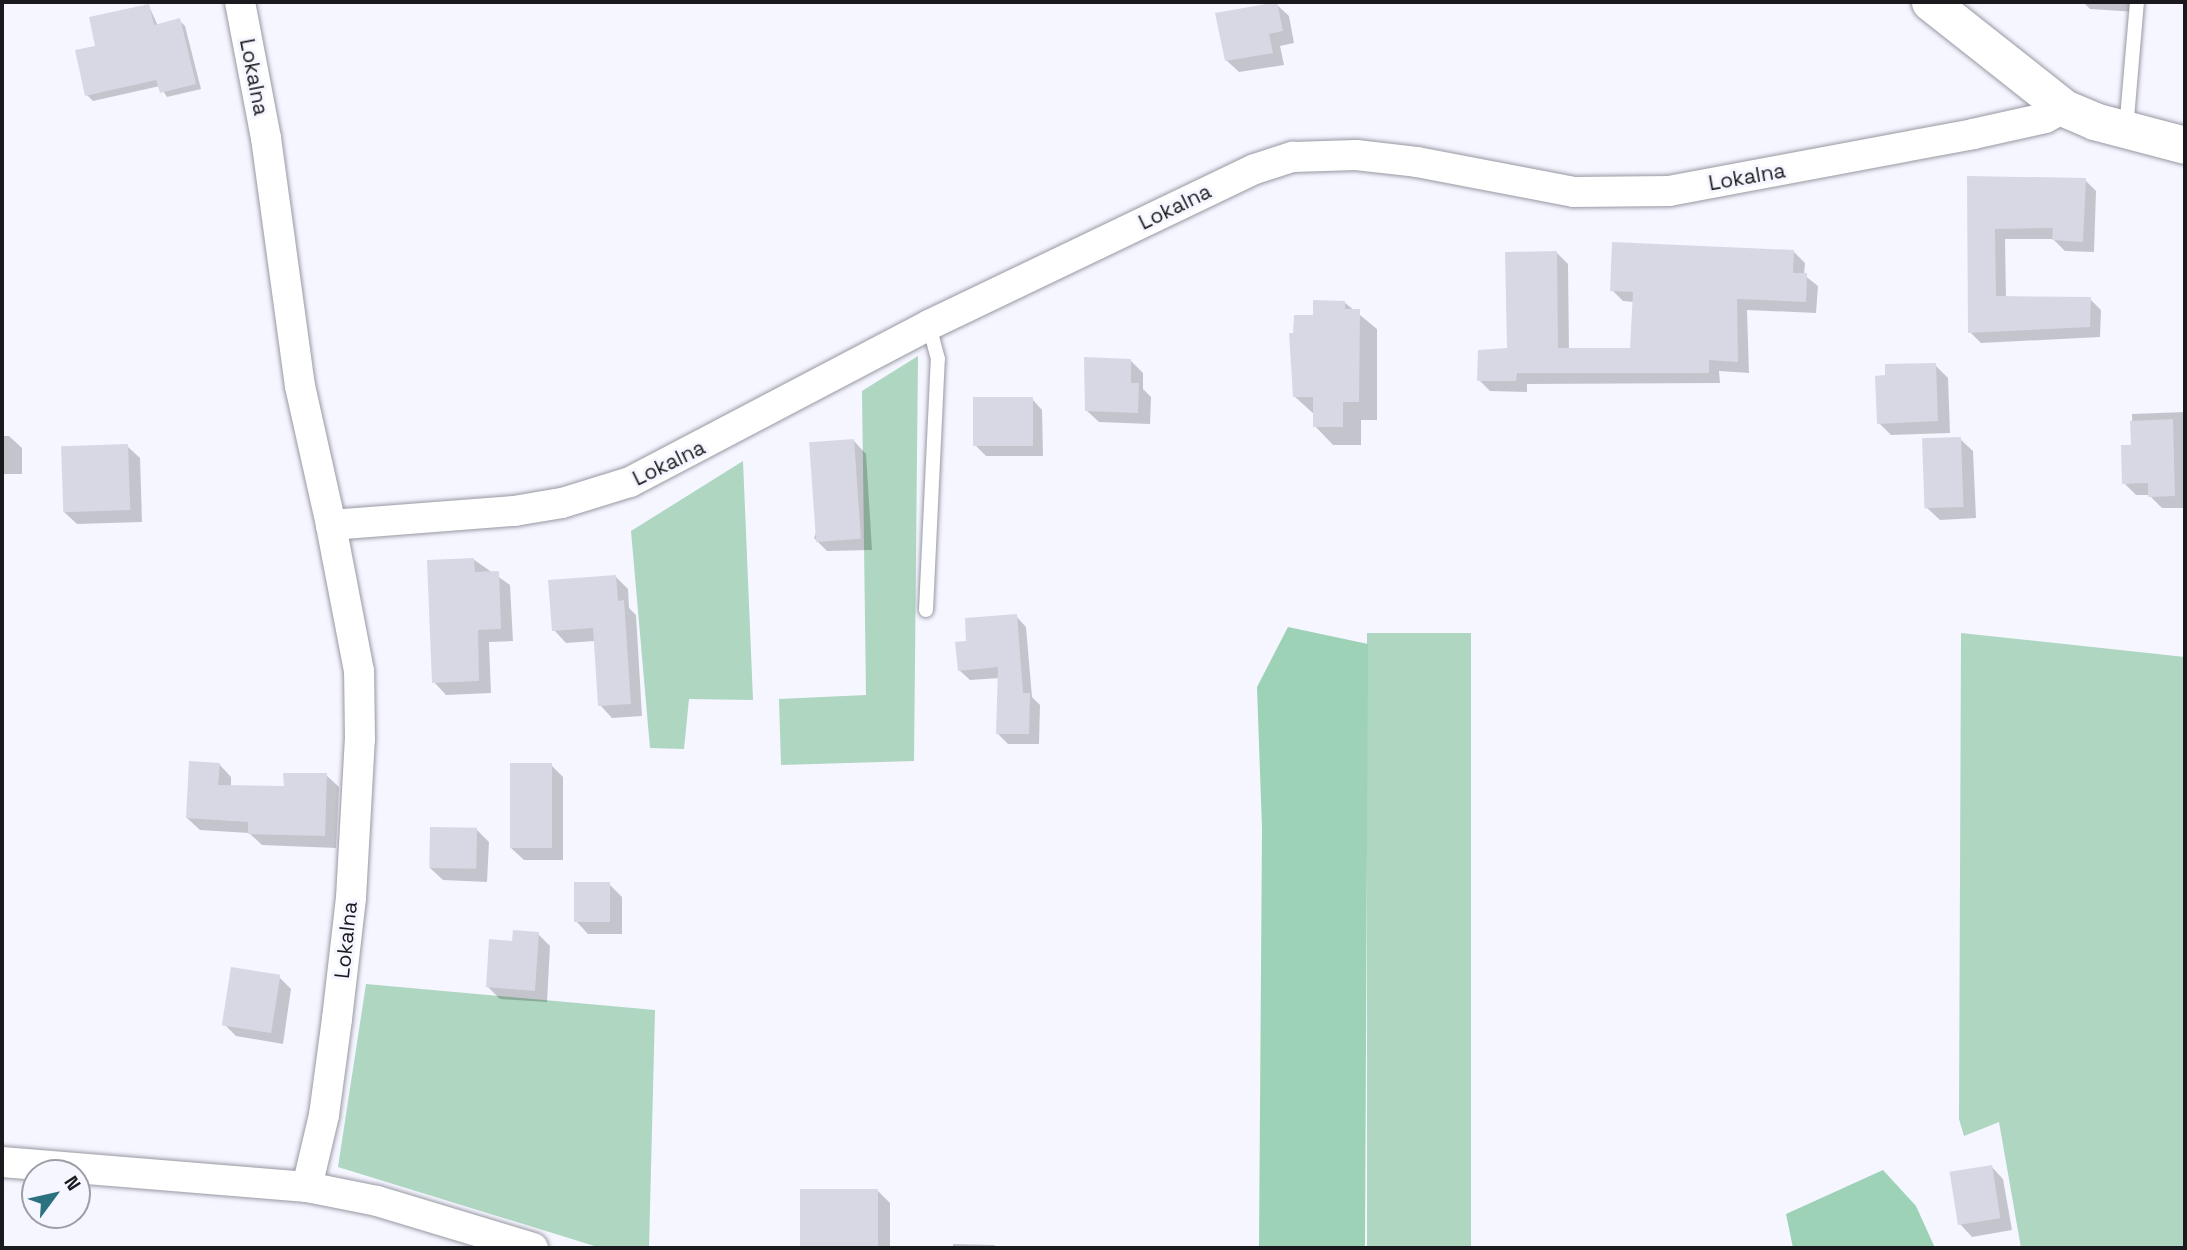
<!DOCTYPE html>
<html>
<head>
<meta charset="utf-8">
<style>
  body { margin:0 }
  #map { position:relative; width:2187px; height:1250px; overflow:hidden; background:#f5f6ff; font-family:"Space Grotesk",sans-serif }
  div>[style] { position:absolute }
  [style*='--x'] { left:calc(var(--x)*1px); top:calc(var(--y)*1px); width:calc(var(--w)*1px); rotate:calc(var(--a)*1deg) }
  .green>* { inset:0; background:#aed6c0; transform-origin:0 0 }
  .forest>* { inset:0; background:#9ed2b7 }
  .shadow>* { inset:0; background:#0003 }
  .building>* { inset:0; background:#d7d8e3; transform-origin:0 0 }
  .roads { filter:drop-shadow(0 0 2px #9798a2) drop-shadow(0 0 2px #9798a2) }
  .service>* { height:14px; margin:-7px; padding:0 7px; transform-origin:7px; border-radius:7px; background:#fff }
  .minor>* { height:30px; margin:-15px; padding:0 15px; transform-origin:15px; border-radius:15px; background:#fff }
  .tertiary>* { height:37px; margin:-18.5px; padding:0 18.5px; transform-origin:18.5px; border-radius:18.5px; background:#fff }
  span { translate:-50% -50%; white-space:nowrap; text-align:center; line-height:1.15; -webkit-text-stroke:6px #f5f6ff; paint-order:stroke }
  .street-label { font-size:21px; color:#1a1a1e }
  .frame { position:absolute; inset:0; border:4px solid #1a1a1e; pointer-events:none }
  .north { position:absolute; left:21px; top:1159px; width:70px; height:70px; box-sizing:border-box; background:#f5f6ff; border:2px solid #9d9ea5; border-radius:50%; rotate:57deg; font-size:19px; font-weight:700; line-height:28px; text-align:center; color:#1a1a1e }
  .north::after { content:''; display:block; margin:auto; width:24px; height:32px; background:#2c7180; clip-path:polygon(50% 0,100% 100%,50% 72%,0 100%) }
</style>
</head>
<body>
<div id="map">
  <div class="green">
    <i style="clip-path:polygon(918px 356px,914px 761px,781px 765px,779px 699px,866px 695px,862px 391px)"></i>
    <i style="clip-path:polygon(743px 461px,753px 700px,689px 699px,684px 749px,650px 748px,631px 531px)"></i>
    <i style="left:1471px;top:633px;width:615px;height:104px;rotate:90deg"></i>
    <i style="clip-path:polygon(1961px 633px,2185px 657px,2185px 1248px,2021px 1248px,1999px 1122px,1964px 1136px,1959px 1119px)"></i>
    <i style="clip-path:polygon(366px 984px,655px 1010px,649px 1248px,601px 1248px,338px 1167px)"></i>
  </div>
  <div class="forest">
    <i style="clip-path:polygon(1288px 627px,1368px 644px,1365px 1248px,1259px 1248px,1262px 829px,1257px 687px)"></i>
    <i style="clip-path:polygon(1883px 1170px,1916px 1206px,1935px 1248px,1793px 1248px,1786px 1214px)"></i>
  </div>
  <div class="shadow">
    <i style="clip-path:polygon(2083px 2px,2136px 2px,2136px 12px,2090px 9px)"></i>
    <i style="clip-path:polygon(1276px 4px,1289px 16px,1294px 43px,1280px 46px,1284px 65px,1239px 72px,1226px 60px)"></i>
    <i style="clip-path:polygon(149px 6px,158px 26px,179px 20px,185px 26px,201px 89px,167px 97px,160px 86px,93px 101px,87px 95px,97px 47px)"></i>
    <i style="clip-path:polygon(1969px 178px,2085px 180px,2096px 191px,2094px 252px,2065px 251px,2053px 239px,2005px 239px,2006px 298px,2090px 299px,2101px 310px,2100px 337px,1981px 343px,1970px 332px)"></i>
    <i style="clip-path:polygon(1556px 252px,1568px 264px,1569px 350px,1632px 350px,1634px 302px,1623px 301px,1612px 290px,1794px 252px,1805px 263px,1804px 275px,1818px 286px,1816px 313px,1747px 310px,1749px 373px,1719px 371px,1720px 383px,1527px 384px,1527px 392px,1490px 391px,1479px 380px,1508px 350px)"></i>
    <i style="clip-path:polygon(1344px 302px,1377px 329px,1377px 420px,1361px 420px,1361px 445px,1333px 445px,1315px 426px,1315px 415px,1294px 396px,1315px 317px)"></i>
    <i style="clip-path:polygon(1130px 360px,1143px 373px,1143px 389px,1151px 397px,1150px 424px,1099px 422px,1086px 410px)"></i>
    <i style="clip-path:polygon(1935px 365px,1948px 378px,1950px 433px,1891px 435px,1879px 423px)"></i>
    <i style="clip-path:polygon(1032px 399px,1042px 410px,1043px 456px,986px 456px,975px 445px)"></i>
    <i style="clip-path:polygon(2185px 412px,2185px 508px,2162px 508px,2149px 495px,2136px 495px,2124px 483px,2133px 446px,2132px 414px)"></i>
    <i style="clip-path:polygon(2px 436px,9px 436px,22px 448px,22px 474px,2px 474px)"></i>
    <i style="clip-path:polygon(1960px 439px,1973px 451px,1976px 518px,1940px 520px,1927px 508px)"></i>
    <i style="clip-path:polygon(854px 441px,866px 454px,872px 550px,827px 551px,814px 538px)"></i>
    <i style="clip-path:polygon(127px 446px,140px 458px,142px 522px,77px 524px,64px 512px)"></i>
    <i style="clip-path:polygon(473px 559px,510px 585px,513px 641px,489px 642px,491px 693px,446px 695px,434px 682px)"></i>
    <i style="clip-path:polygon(616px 577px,628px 589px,629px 608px,636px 615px,642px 716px,612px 718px,600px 705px,595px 641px,566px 643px,554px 630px)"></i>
    <i style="clip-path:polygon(1016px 616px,1026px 627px,1032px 697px,1040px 705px,1039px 744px,1008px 744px,998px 734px,1000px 678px,970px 680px,959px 670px)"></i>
    <i style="clip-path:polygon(219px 764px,231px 777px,231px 787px,285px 787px,326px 775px,339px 787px,336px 848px,262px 845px,249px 833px,200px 830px,187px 818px)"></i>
    <i style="clip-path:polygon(551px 765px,563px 777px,563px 860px,524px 860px,511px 848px)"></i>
    <i style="clip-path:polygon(477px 830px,489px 842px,487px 882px,443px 880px,430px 868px)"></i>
    <i style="clip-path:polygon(609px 884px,622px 897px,622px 934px,588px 934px,576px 921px)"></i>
    <i style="clip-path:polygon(538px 934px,550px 946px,547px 1002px,500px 999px,488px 987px,514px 942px)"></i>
    <i style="clip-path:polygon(279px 977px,291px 989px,283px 1044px,236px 1036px,224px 1024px)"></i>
    <i style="clip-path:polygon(1991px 1166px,2003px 1179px,2012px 1230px,1972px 1237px,1960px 1224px)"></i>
    <i style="clip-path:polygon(877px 1190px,890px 1203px,890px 1248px,803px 1248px,802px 1191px)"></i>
    <i style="clip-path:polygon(953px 1244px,994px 1245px,998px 1248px,953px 1248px)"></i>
  </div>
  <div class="building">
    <i style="clip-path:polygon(1277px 2px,1283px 31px,1269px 34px,1273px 53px,1225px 61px,1215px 13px)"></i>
    <i style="clip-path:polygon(149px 4px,154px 25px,180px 18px,196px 84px,160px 93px,156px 80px,85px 96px,75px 50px,95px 46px,89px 17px)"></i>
    <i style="clip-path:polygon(1967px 176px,2086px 178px,2083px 242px,2052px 240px,2053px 228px,1995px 229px,1996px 296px,2091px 297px,2090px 327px,1968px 333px)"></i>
    <i style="clip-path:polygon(1612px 242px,1794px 250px,1793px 273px,1807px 273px,1806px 302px,1737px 299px,1738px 362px,1709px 360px,1709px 373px,1517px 373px,1516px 381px,1477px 381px,1478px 350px,1507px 348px,1505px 252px,1557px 251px,1558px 348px,1630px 348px,1633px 292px,1610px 291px)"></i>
    <i style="clip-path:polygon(1313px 300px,1345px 301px,1345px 309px,1360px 309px,1359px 402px,1343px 402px,1343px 427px,1313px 427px,1313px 397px,1293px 397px,1289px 333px,1293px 333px,1294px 315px,1313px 315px)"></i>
    <i style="clip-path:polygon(1084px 357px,1131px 359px,1131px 383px,1139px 383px,1138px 413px,1085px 411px)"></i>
    <i style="clip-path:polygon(1936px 363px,1938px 421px,1877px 424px,1875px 376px,1885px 375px,1885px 364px)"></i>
    <i style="left:1033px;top:397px;width:49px;height:60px;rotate:90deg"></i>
    <i style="clip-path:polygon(2173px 419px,2175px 496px,2148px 497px,2148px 483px,2122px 484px,2121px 445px,2131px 445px,2130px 421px)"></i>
    <i style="left:1961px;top:437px;width:70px;height:39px;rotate:88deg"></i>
    <i style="left:854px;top:439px;width:100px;height:45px;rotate:86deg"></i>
    <i style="left:128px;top:444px;width:66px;height:67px;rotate:88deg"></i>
    <i style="clip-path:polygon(474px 558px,475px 572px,499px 571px,501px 629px,478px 630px,479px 681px,432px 683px,427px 560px)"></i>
    <i style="clip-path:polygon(616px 575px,618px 601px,624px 600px,631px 704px,598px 706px,593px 628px,552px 631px,548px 580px)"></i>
    <i style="clip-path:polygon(1017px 614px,1023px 693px,1030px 693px,1029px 734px,996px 734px,998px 667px,958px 671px,955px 642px,966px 641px,965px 618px)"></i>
    <i style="clip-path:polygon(189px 761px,220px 763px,218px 785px,284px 786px,283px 773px,327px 773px,325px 836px,248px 834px,248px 822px,186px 818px)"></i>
    <i style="left:510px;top:763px;width:42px;height:85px"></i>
    <i style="left:430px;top:827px;width:47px;height:41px;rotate:1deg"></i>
    <i style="left:574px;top:882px;width:36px;height:40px"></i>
    <i style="clip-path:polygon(513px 930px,539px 932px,535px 991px,486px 987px,489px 939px,512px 941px)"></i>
    <i style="left:231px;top:967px;width:50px;height:59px;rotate:9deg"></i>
    <i style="left:1992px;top:1165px;width:54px;height:43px;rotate:81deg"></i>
    <i style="left:800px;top:1189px;width:78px;height:59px"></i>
  </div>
  <div class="roads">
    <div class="service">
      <i style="--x:2126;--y:130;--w:128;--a:-85.1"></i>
      <i style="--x:926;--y:610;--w:251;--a:-87.3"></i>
      <i style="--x:938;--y:359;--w:35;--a:-105"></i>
    </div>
    <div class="minor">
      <i style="--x:240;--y:2;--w:138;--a:79.2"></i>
      <i style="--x:266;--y:138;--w:250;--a:82.2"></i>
      <i style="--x:300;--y:386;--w:142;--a:77.4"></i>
      <i style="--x:2;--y:1162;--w:306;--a:4.7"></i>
      <i style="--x:307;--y:1187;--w:71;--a:11.3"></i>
      <i style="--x:377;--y:1201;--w:163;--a:16.8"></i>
      <i style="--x:307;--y:1187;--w:74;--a:-76.7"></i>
      <i style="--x:324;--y:1115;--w:97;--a:-82.3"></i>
      <i style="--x:337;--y:1019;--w:122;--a:-83.4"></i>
      <i style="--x:351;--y:898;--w:159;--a:-86.8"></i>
      <i style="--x:360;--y:739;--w:68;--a:-90.8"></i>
      <i style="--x:359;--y:671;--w:149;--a:-100.9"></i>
      <i style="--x:331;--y:525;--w:184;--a:-4.4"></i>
      <i style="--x:514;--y:511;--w:49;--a:-9.5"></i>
      <i style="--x:562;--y:503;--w:71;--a:-17.2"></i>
      <i style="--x:630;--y:482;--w:338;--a:-27.7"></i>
      <i style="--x:929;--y:325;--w:361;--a:-25.6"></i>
      <i style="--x:1255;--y:169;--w:40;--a:-18"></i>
      <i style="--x:1293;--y:157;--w:63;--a:-1.8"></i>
      <i style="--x:1356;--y:155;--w:61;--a:6.5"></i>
      <i style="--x:1417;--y:162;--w:160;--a:10.8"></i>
      <i style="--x:1574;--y:192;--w:95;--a:-0.6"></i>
      <i style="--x:1669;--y:191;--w:309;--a:-10.6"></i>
      <i style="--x:1973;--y:134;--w:74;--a:-12.5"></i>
      <i style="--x:2045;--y:118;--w:21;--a:-28"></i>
    </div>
    <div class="tertiary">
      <i style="--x:1930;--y:2;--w:171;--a:38.3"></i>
      <i style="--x:2064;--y:108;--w:33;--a:23"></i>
      <i style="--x:2094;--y:121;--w:94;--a:14.8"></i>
    </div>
  </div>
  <div class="street-label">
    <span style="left:254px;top:77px;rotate:79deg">Lokalna</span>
    <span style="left:1747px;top:177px;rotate:-10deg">Lokalna</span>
    <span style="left:1175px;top:207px;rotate:-26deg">Lokalna</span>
    <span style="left:669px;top:463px;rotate:-26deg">Lokalna</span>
    <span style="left:346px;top:940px;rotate:-84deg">Lokalna</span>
  </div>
  <div class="frame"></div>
  <div class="north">N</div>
</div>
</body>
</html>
